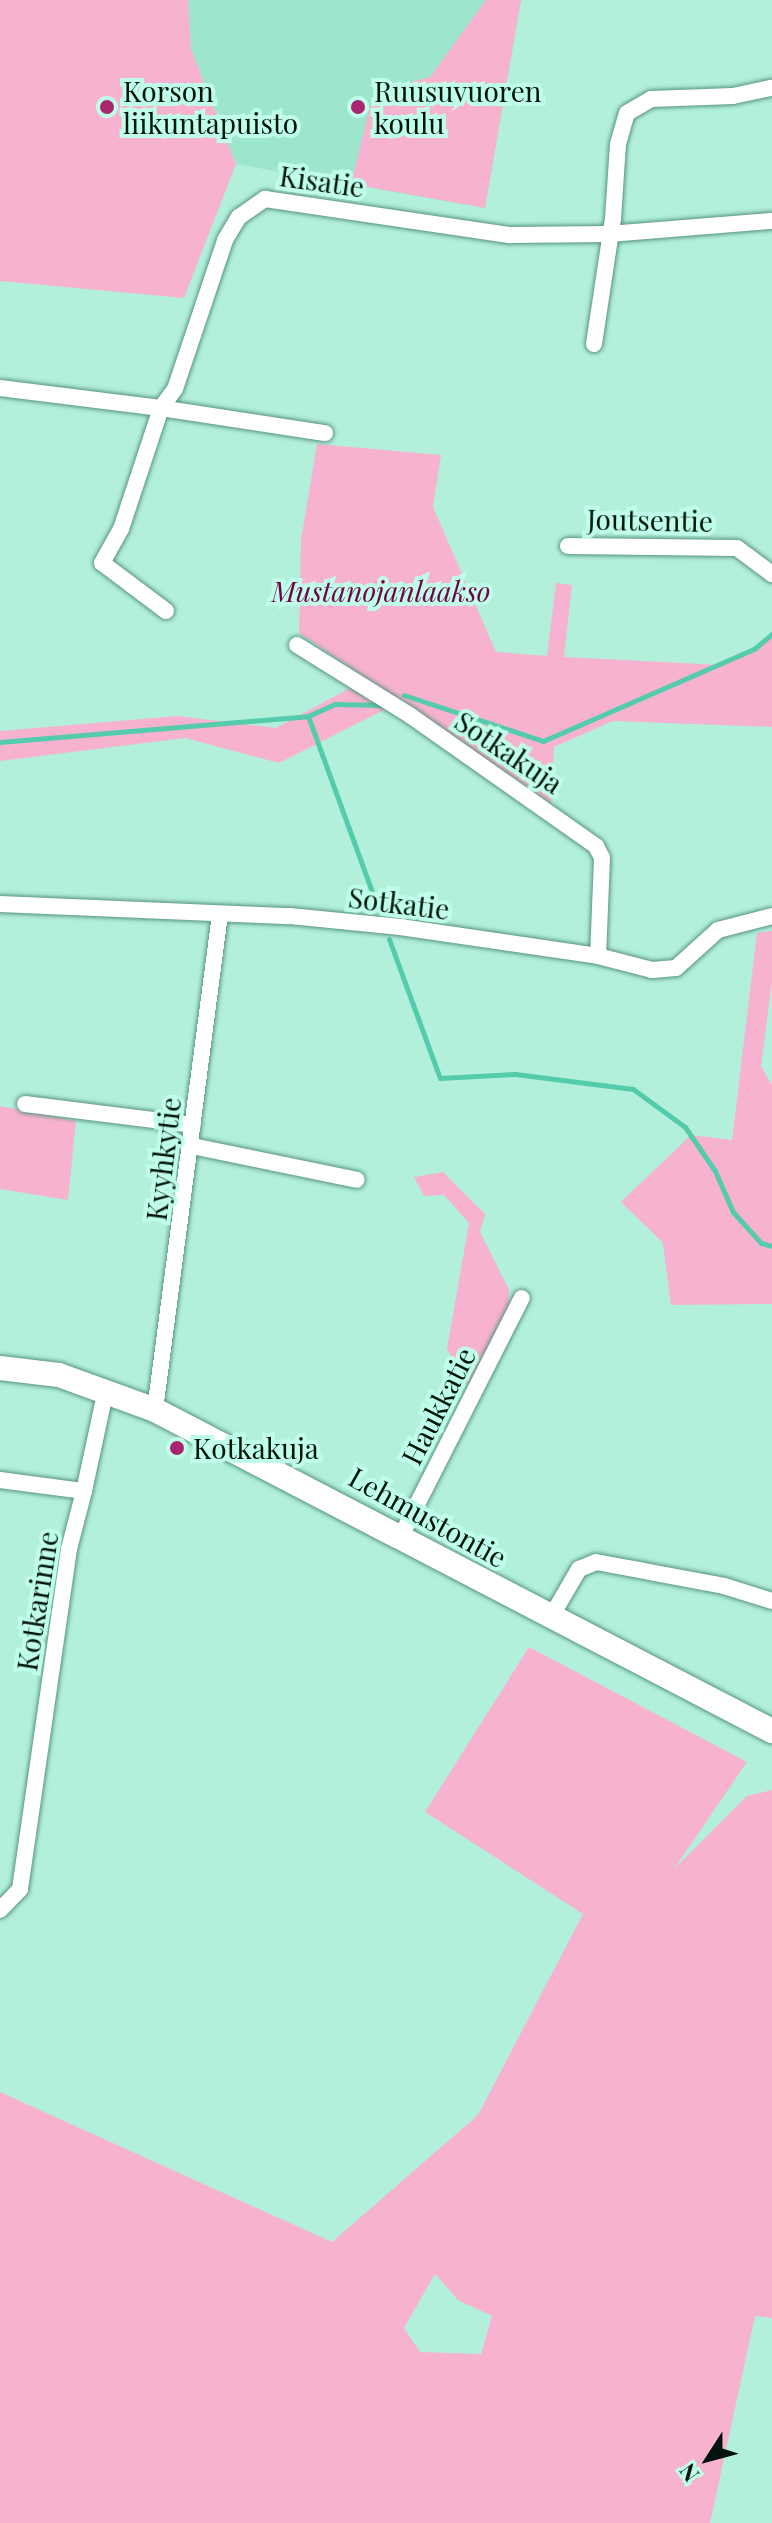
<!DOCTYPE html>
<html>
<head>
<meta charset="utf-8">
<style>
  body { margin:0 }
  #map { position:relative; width:772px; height:2523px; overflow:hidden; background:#b2f0dc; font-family:"Playfair Display",serif }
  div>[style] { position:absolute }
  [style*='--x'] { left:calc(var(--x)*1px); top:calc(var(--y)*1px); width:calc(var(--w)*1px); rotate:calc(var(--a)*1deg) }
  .built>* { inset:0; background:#9ee5ce }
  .green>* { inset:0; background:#f7b2cf }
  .stream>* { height:5px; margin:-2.5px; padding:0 2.5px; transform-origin:2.5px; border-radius:2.5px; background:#54ccab }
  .roads { filter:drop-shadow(0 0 2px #589381) drop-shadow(0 0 2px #589381) }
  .minor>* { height:16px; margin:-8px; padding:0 8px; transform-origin:8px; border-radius:8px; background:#fff }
  .secondary>* { height:24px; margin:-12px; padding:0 12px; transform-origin:12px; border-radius:12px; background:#fff }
  .dots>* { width:22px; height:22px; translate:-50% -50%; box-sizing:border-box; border:4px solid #bffee9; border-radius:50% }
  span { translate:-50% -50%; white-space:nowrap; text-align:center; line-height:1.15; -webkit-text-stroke:8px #bffee9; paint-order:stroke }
  .poi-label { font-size:28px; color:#00130d }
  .left { translate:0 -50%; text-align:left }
  .street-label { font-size:28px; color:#00130d }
  .park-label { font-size:28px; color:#720346; font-style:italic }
  .north { position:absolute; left:668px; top:2419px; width:80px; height:80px; -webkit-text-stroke:6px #bffee9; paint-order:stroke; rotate:234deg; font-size:22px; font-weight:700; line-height:32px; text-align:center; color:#00130d }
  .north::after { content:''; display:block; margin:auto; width:28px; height:36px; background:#00130d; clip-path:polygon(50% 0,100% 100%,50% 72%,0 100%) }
</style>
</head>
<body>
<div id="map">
  <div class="built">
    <i style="clip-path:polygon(188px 0,521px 0,485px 208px,236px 164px,191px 49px)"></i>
  </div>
  <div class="green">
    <i style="clip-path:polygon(0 0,188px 0,191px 49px,236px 164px,184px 298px,0 281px)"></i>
    <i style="clip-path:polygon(486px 0,521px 0,485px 208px,351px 184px,374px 91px,430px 77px)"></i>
    <i style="clip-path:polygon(317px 444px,441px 455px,433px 507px,496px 652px,547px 656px,556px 583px,572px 585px,564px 657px,721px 665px,756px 649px,772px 635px,772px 727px,613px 721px,554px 747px,551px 803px,299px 633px,301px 540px)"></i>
    <i style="clip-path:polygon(350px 688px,384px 710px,279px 763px,185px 738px,0 761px,0 731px,177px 716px,276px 728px)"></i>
    <i style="clip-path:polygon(772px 931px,772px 982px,761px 1066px,772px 1085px,772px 1304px,671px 1305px,663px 1243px,621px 1202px,691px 1135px,732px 1140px,757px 933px)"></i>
    <i style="clip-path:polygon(0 1106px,76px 1121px,68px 1200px,0 1189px)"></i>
    <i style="clip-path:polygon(443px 1172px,485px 1214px,480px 1232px,509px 1290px,509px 1305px,468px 1386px,447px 1349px,469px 1223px,444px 1195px,424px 1196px,414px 1177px)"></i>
    <i style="clip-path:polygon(evenodd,529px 1647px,747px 1762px,674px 1869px,747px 1796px,772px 1790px,772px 2318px,755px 2316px,710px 2523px,0 2523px,0 2092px,332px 2242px,478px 2115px,583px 1914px,425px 1812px,529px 1647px,435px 2274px,458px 2300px,492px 2316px,481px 2354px,420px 2352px,404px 2328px,435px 2274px)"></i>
  </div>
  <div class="stream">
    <i style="--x:404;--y:695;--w:146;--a:18.3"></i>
    <i style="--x:543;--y:741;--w:230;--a:-23.6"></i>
    <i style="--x:754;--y:649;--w:23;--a:-40"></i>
    <i style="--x:308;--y:716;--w:208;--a:70"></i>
    <i style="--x:0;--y:742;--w:309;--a:-4.8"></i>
    <i style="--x:308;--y:716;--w:30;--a:-24"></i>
    <i style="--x:335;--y:704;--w:47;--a:1.2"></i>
    <i style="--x:389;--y:939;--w:148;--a:69.9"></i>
    <i style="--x:440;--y:1078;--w:75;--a:-3.1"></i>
    <i style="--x:515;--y:1074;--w:119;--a:7.2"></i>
    <i style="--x:633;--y:1089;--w:64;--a:36.2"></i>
    <i style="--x:685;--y:1127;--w:53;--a:55.7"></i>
    <i style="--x:715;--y:1171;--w:45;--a:66.3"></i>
    <i style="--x:733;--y:1212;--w:42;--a:47.9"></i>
    <i style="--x:761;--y:1243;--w:11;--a:15"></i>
  </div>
  <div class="roads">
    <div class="minor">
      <i style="--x:594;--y:344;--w:126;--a:-81.4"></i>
      <i style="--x:613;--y:219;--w:75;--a:-86.2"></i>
      <i style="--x:618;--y:144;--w:32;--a:-74"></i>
      <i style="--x:627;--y:113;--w:28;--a:-30"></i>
      <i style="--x:651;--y:99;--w:82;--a:-2.1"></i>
      <i style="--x:733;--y:96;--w:40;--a:-12"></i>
      <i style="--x:0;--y:388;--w:162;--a:7.1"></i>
      <i style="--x:161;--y:408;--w:24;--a:-54"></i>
      <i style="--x:175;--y:389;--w:157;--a:-71.4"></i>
      <i style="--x:225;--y:240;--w:27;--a:-59"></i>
      <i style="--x:239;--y:217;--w:32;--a:-35"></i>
      <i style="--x:265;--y:199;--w:248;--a:8.4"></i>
      <i style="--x:510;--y:235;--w:99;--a:-0.6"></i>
      <i style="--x:609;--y:234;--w:164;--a:-4.6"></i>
      <i style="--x:568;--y:546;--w:169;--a:0.7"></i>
      <i style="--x:737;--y:548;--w:44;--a:36.6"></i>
      <i style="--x:166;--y:611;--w:80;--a:-143.1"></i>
      <i style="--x:102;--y:563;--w:39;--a:-61"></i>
      <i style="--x:121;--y:529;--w:127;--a:-71.7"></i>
      <i style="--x:161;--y:408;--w:166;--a:8.7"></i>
      <i style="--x:297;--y:645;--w:134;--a:31.9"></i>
      <i style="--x:411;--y:716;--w:226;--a:35.1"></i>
      <i style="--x:596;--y:846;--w:13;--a:63"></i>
      <i style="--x:602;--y:858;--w:98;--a:92.3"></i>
      <i style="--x:0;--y:904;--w:290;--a:2.4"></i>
      <i style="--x:290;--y:916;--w:111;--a:5.7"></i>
      <i style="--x:400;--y:927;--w:200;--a:8.3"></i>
      <i style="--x:598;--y:956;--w:56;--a:14.5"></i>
      <i style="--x:652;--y:970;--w:24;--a:-5"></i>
      <i style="--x:676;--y:968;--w:57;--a:-42.1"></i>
      <i style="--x:718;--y:930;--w:56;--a:-14.5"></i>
      <i style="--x:25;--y:1104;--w:169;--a:7.1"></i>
      <i style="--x:192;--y:1146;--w:168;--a:11.6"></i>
      <i style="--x:155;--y:1410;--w:500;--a:-82.53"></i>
      <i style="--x:0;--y:1480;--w:85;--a:7.5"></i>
      <i style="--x:84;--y:1491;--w:104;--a:-77.8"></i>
      <i style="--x:400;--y:1538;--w:269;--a:-63.1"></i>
      <i style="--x:551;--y:1617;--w:56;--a:-59.7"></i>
      <i style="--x:579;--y:1569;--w:18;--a:-22"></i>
      <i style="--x:596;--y:1562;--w:130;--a:10.6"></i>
      <i style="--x:724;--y:1586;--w:50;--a:17.4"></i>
      <i style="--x:0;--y:1910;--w:29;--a:-46"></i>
      <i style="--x:20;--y:1889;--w:344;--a:-81.8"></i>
      <i style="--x:69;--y:1549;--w:60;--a:-75.5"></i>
    </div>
    <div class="secondary">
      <i style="--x:0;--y:1368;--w:59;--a:6.8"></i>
      <i style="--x:59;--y:1375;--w:102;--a:20"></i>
      <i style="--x:155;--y:1410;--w:696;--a:27.49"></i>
    </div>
  </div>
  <div class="dots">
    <i style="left:107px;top:107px;background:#a9256e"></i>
    <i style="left:358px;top:107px;background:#a9256e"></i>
    <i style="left:177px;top:1448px;background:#a9256e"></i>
  </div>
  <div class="poi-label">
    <span class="left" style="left:123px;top:107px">Korson<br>liikuntapuisto</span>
    <span class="left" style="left:374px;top:107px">Ruusuvuoren<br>koulu</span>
    <span class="left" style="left:193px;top:1448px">Kotkakuja</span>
  </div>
  <div class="street-label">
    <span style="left:322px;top:181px;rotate:8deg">Kisatie</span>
    <span style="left:650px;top:520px;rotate:1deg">Joutsentie</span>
    <span style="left:509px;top:752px;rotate:34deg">Sotkakuja</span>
    <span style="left:399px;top:903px;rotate:7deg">Sotkatie</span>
    <span style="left:163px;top:1159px;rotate:-83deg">Kyyhkytie</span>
    <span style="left:438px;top:1406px;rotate:-63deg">Haukkatie</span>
    <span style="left:428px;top:1517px;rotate:29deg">Lehmustontie</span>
    <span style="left:37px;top:1601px;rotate:-81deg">Kotkarinne</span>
  </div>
  <div class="park-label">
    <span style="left:381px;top:591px">Mustanojanlaakso</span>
  </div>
  <div class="north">N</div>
</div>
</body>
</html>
